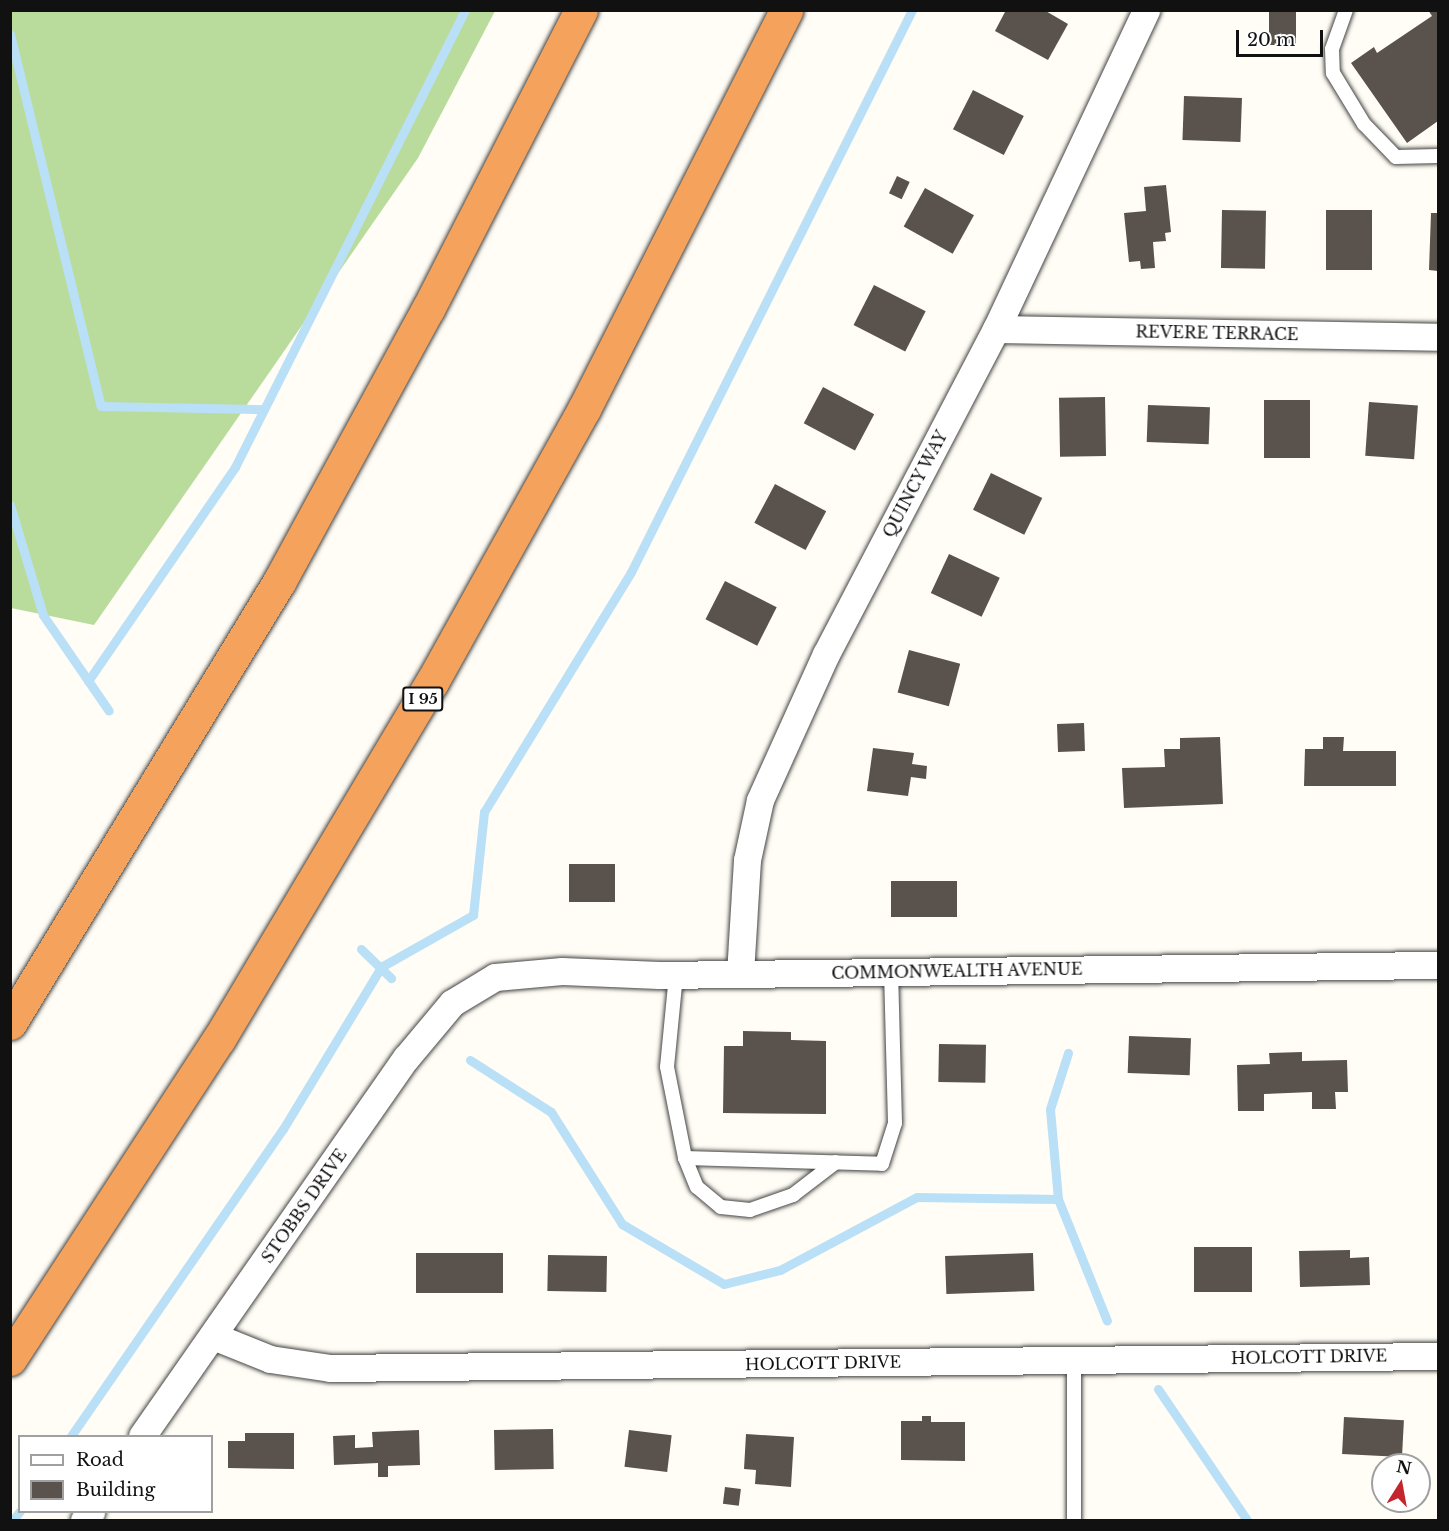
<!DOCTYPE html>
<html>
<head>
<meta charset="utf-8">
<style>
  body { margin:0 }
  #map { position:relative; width:1449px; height:1531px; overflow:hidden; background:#fffdf5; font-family:"Libre Baskerville",serif }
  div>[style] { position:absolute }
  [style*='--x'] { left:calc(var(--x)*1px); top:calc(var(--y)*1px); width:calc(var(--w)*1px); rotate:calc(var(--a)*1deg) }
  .forest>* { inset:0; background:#b9dc9c }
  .stream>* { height:9px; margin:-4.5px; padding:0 4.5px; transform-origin:4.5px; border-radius:4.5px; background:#b9e0f7 }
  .building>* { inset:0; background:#5a524d; transform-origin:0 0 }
  .roads { filter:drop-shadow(0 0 2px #444) drop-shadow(0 0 2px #444) }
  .lane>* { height:14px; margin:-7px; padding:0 7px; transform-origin:7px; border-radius:7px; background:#fff }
  .street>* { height:27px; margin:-13.5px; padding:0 13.5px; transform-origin:13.5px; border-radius:13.5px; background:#fff }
  .highway>* { height:33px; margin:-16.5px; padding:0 16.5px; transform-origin:16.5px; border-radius:16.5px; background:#f5a25d }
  span { translate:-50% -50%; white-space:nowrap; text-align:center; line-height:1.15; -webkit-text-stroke:6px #fff; paint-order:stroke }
  .shield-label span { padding:2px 4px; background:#fff; border:2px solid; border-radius:4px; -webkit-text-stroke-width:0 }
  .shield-label { font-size:15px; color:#111; font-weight:700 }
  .street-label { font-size:16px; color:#111 }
  .frame { position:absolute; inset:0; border:12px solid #111; pointer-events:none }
  .legend { position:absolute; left:18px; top:1435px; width:195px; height:78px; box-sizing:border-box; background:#fff; border:2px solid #a0a0a0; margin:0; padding:8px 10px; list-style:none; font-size:18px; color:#111 }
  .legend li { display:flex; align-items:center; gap:12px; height:30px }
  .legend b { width:30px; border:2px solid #a0a0a0 }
  .north { position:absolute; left:1371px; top:1453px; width:60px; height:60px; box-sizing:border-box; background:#fff; border:2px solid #a0a0a0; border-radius:50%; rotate:11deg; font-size:16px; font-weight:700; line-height:24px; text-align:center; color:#111 }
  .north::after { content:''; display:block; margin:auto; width:21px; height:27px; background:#c4262e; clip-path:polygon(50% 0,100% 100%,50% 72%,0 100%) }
  .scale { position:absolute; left:1236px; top:30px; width:87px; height:27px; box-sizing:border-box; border:3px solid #111; border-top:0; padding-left:8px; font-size:18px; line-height:21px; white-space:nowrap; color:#111; -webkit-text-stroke:4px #fff; paint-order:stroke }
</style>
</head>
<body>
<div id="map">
  <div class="forest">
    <i style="clip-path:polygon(10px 11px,495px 11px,418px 158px,94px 625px,11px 608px)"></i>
  </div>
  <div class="stream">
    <i style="--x:10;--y:34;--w:383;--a:76.3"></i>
    <i style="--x:101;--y:406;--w:163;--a:1.1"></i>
    <i style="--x:10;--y:505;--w:115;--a:73.3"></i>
    <i style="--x:43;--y:615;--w:116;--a:55.5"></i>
    <i style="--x:88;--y:681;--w:260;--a:-55.5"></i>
    <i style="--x:235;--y:467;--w:512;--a:-63.28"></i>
    <i style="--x:361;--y:949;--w:42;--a:44"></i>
    <i style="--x:470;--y:1060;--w:96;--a:32.7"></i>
    <i style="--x:551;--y:1112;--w:133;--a:57.6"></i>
    <i style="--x:622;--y:1224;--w:118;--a:30.5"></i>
    <i style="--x:724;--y:1284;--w:58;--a:-14"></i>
    <i style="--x:780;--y:1270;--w:155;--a:-28.1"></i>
    <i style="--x:917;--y:1197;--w:141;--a:0.8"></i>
    <i style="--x:1058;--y:1199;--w:131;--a:68.1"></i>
    <i style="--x:1058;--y:1199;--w:90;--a:-95.1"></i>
    <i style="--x:1050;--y:1109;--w:59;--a:-72.2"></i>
    <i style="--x:1158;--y:1389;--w:158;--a:55.8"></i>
    <i style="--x:71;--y:1436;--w:373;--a:-55.4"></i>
    <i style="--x:283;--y:1129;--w:189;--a:-58.8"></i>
    <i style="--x:381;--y:967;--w:106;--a:-29.5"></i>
    <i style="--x:473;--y:915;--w:104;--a:-83.9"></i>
    <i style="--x:484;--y:812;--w:281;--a:-58.5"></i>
    <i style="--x:631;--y:572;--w:628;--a:-63.43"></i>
    <i style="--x:13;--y:1520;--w:11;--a:-52"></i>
  </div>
  <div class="building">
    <i style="clip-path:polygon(1006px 10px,1044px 10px,1068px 24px,1048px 60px,995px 31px)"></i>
    <i style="left:1269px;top:10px;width:27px;height:35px"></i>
    <i style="clip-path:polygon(1428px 10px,1438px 10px,1438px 121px,1407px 143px,1351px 63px,1374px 47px,1377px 53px,1432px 16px)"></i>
    <i style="left:973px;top:90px;width:57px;height:44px;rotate:27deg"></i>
    <i style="left:1184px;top:96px;width:58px;height:44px;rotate:2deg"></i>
    <i style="left:897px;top:176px;width:14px;height:19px;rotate:25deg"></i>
    <i style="clip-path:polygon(1166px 185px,1171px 232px,1165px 233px,1166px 241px,1153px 242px,1155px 268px,1141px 269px,1140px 261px,1129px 262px,1124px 213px,1146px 211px,1144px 187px)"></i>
    <i style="left:925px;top:188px;width:56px;height:44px;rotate:29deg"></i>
    <i style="left:1222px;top:210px;width:44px;height:58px;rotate:1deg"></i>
    <i style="left:1372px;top:210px;width:60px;height:46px;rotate:90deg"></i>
    <i style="clip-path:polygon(1431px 213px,1438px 213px,1438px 271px,1429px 270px)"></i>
    <i style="left:874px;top:285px;width:58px;height:45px;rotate:27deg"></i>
    <i style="left:823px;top:387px;width:58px;height:41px;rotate:28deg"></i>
    <i style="left:1105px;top:397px;width:59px;height:46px;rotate:89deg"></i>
    <i style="left:1264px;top:400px;width:46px;height:58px"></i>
    <i style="left:1369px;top:402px;width:49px;height:54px;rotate:4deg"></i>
    <i style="left:1148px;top:405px;width:62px;height:37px;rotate:2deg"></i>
    <i style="left:991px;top:473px;width:57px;height:41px;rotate:26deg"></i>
    <i style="left:775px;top:484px;width:58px;height:44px;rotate:28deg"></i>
    <i style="left:949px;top:554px;width:56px;height:43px;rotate:25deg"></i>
    <i style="left:725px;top:581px;width:58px;height:43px;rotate:27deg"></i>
    <i style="left:909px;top:650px;width:53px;height:44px;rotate:15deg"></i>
    <i style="left:1084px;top:723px;width:28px;height:27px;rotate:88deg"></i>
    <i style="clip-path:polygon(1220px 737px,1223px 804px,1124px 808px,1122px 768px,1165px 767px,1164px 749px,1180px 749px,1180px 738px)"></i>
    <i style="clip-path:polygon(1323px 737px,1344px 737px,1343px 751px,1396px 751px,1396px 786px,1304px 786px,1305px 749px,1323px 749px)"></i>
    <i style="clip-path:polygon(873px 748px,914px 753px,912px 764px,927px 766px,926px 779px,911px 777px,908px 796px,867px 791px)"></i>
    <i style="left:569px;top:864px;width:46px;height:38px"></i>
    <i style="left:957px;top:881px;width:36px;height:66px;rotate:90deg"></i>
    <i style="clip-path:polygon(743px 1031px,791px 1032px,791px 1040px,826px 1041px,826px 1114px,723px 1113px,724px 1046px,743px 1046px)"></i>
    <i style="left:1129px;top:1036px;width:62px;height:37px;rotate:2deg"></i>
    <i style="left:939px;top:1044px;width:47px;height:38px;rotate:1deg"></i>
    <i style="clip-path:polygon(1302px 1052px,1302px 1061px,1347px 1060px,1348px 1092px,1335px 1092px,1336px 1109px,1312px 1109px,1312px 1092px,1264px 1094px,1264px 1111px,1238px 1111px,1237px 1065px,1270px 1064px,1269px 1053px)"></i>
    <i style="left:1252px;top:1247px;width:45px;height:58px;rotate:90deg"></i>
    <i style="clip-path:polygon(1350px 1250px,1350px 1258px,1369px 1257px,1370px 1285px,1300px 1287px,1299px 1251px)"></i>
    <i style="left:416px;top:1253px;width:87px;height:40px"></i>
    <i style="left:1033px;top:1253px;width:38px;height:88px;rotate:88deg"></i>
    <i style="left:548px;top:1255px;width:59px;height:36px;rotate:1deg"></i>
    <i style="clip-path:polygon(922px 1416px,931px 1416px,931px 1422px,965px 1422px,965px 1461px,901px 1460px,901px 1421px,922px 1421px)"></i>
    <i style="left:1344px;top:1417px;width:60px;height:37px;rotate:3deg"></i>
    <i style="left:553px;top:1429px;width:40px;height:59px;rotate:89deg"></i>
    <i style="clip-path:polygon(419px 1430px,420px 1465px,388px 1466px,388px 1477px,378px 1477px,378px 1463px,334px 1465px,333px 1436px,355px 1435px,355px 1448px,373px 1447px,372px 1432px)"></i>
    <i style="left:629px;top:1430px;width:43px;height:37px;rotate:7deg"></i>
    <i style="clip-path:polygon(245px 1433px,294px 1433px,294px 1469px,228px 1468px,228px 1441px,245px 1441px)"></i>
    <i style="clip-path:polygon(746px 1434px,794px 1437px,791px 1487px,755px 1484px,756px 1470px,744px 1469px)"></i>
    <i style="left:725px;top:1487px;width:16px;height:17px;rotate:7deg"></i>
  </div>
  <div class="roads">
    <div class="lane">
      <i style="--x:1346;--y:10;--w:41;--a:109.7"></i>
      <i style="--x:1332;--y:49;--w:24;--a:88"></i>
      <i style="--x:1333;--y:73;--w:60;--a:58.7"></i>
      <i style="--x:1364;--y:124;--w:46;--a:45.9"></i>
      <i style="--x:1396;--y:157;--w:42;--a:-1.4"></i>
      <i style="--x:676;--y:975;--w:92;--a:95.6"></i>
      <i style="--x:667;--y:1067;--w:93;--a:78.8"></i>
      <i style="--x:685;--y:1158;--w:197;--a:1.7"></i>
      <i style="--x:882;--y:1164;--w:43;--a:-72.4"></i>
      <i style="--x:895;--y:1123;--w:151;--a:-91.5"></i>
      <i style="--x:685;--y:1158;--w:31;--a:68"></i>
      <i style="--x:697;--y:1187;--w:31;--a:40"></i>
      <i style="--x:721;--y:1207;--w:29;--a:6"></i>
      <i style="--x:750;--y:1210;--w:46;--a:-19.2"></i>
      <i style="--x:793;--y:1195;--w:54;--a:-37.5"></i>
      <i style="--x:1074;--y:1520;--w:160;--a:-90"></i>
    </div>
    <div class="street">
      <i style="--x:996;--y:329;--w:442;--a:1"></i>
      <i style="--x:740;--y:974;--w:114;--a:-86.5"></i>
      <i style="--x:747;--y:860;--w:61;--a:-77.8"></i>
      <i style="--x:760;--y:800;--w:160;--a:-65.7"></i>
      <i style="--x:826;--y:654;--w:367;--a:-62.4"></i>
      <i style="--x:996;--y:329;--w:353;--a:-64.8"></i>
      <i style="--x:213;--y:1336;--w:61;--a:22"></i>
      <i style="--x:270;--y:1359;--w:61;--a:8.5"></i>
      <i style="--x:330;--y:1368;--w:1108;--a:-0.62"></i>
      <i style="--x:142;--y:1436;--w:461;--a:-55.1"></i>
      <i style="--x:406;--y:1058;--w:72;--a:-50.1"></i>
      <i style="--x:452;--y:1003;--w:50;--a:-31.2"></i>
      <i style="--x:495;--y:977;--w:67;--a:-5.1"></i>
      <i style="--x:562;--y:971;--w:97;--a:2.4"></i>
      <i style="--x:659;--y:975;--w:779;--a:-0.74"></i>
      <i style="--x:84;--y:1520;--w:11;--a:-49"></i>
    </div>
    <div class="highway">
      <i style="--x:10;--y:1023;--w:517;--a:-58.62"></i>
      <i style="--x:279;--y:582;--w:311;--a:-61.4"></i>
      <i style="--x:428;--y:309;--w:336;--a:-62.9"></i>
      <i style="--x:10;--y:1359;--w:382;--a:-56.9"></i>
      <i style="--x:219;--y:1039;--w:416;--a:-59.2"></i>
      <i style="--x:432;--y:682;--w:312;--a:-60.9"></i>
      <i style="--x:584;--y:409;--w:447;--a:-63.1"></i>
    </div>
  </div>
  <div class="shield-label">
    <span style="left:423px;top:699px">I 95</span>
  </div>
  <div class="street-label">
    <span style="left:1217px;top:333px;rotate:1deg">REVERE TERRACE</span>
    <span style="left:915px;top:484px;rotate:-62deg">QUINCY WAY</span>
    <span style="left:957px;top:971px;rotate:-1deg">COMMONWEALTH AVENUE</span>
    <span style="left:304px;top:1206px;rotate:-55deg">STOBBS DRIVE</span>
    <span style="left:1309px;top:1357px;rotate:-1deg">HOLCOTT DRIVE</span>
    <span style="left:823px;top:1363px;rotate:-1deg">HOLCOTT DRIVE</span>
  </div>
  <div class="frame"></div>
  <ul class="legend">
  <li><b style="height:8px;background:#fff"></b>Road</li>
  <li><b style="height:16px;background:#5a524d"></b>Building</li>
  </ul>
  <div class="north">N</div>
  <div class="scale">20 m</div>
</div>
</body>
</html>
